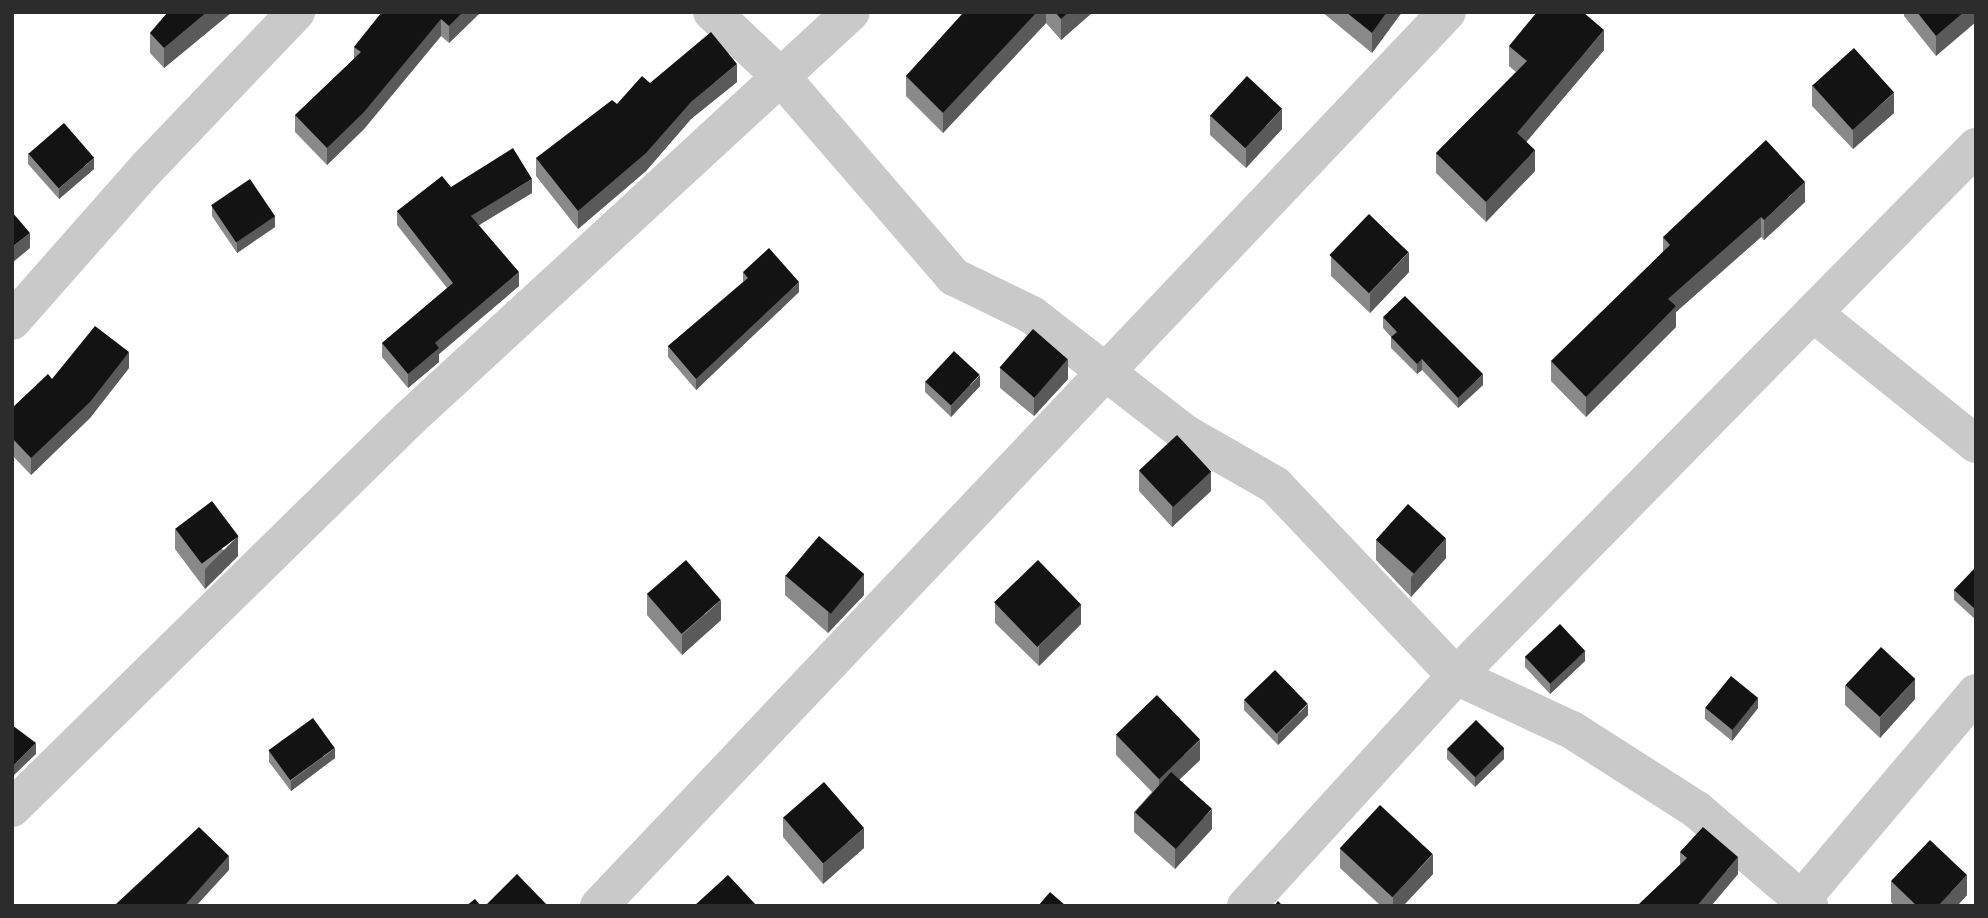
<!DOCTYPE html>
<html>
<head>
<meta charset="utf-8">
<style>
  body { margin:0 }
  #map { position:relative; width:1988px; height:918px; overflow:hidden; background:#fff; font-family:"Space Grotesk",sans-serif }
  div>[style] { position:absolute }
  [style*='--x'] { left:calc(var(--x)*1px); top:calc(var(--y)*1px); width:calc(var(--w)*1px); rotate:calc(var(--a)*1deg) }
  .minor>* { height:38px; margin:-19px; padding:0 19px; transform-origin:19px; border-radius:19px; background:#c9c9c9 }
  .wall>* { inset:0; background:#898989 }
  .shaded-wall>* { inset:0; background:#5a5a5a }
  .building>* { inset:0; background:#131313; transform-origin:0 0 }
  span { translate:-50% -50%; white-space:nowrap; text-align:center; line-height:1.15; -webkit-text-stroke:7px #fff; paint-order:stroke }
  .frame { position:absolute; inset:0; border:14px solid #2c2c2c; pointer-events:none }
</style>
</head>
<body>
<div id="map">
  <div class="minor">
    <i style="--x:712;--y:12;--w:98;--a:43.3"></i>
    <i style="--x:783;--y:79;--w:262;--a:49.2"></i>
    <i style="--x:954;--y:277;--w:87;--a:26"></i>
    <i style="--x:1032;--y:315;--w:195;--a:37.7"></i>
    <i style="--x:1186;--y:434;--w:103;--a:29.8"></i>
    <i style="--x:1275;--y:485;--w:263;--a:46.5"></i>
    <i style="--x:1456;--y:676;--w:128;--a:25"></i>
    <i style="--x:1572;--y:730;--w:148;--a:32.6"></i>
    <i style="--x:1697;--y:810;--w:148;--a:40.6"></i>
    <i style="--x:1813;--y:313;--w:209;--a:38.8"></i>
    <i style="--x:12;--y:321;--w:204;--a:-48.6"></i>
    <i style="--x:147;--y:168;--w:216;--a:-46.3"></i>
    <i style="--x:12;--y:808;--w:557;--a:-44.42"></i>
    <i style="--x:410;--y:418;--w:599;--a:-42.63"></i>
    <i style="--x:599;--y:906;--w:1232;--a:-46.51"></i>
    <i style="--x:1246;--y:906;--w:311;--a:-47.6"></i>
    <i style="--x:1456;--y:676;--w:742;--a:-45.49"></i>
    <i style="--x:1796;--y:906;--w:279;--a:-49.8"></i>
  </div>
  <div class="wall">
    <i style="clip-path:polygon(168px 12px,232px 12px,164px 68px,150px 53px,150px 33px)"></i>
    <i style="clip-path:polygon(382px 12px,481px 12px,449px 43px,441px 36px,364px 129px,327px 165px,295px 132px,295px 115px,354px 59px,354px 47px)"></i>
    <i style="clip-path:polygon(964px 12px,1093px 12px,1061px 40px,1046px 23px,943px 133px,906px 96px,906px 76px)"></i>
    <i style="clip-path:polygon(1322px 12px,1402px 12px,1372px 53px)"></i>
    <i style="clip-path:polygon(1904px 12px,1976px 12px,1936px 56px,1904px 16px)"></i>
    <i style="clip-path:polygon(1509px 46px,1604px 50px,1526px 142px,1535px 171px,1486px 222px,1436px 173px,1436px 153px,1516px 72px,1509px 66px)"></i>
    <i style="clip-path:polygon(737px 82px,691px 119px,646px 171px,578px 229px,536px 176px,536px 158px,650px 83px)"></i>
    <i style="clip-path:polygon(1812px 85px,1894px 113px,1853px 149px,1812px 106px)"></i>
    <i style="clip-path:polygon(1210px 115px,1282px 129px,1246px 168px,1210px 135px)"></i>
    <i style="clip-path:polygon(28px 153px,94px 169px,59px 199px,28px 164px)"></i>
    <i style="clip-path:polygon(451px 187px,532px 193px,479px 225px,519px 286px,439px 354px,439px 362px,408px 388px,382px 357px,382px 343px,447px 288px,397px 225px,397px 211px)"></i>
    <i style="clip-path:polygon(1805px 202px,1764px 240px,1761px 237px,1676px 312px,1676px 327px,1586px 417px,1551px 381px,1551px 361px,1663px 252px,1663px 237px)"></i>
    <i style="clip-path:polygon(212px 206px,275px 227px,237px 253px,212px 216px)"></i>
    <i style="clip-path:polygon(1331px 256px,1409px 272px,1370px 313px,1331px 276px)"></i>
    <i style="clip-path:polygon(743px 272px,799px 292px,696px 390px,668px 357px,668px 346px,743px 282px)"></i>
    <i style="clip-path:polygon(1383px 317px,1483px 385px,1458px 408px,1422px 370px,1417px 374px,1391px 348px,1391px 337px,1383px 328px)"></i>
    <i style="clip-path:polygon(129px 368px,90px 418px,31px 475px,12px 455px,12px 408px,52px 379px)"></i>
    <i style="clip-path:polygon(1000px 368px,1068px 379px,1034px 416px,1000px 388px)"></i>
    <i style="clip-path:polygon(925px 381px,980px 386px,951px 417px,925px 392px)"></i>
    <i style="clip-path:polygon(1139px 471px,1211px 491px,1172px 527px,1139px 491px)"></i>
    <i style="clip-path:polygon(175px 529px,238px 556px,205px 589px,175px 549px)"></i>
    <i style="clip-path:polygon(1376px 540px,1446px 558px,1411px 597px,1376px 560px)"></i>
    <i style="clip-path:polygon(1976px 567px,1976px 620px,1954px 600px,1954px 590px)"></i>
    <i style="clip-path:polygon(785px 575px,864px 595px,828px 633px,785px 595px)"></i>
    <i style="clip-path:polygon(647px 595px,721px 620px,682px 655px,647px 615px)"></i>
    <i style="clip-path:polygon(995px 603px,1081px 624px,1039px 666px,995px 623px)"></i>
    <i style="clip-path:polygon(1525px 657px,1585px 661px,1550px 694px,1525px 667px)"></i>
    <i style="clip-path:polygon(1845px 685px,1915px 699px,1880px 738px,1845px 705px)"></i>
    <i style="clip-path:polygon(1244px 700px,1308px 715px,1278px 745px,1244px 710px)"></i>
    <i style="clip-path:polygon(1705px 708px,1758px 708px,1732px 741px,1705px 719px)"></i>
    <i style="clip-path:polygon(1116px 735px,1200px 760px,1179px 780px,1212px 829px,1175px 869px,1134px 832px,1134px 812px,1152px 792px,1116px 755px)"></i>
    <i style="clip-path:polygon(1447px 749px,1504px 759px,1475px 787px,1447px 759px)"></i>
    <i style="clip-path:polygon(269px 751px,335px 758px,291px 791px,269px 762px)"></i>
    <i style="clip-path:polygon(783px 817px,864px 848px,823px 884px,783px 837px)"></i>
    <i style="clip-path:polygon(1340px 848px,1433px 874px,1403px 906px,1381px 906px,1340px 868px)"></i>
    <i style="clip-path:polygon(1680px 852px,1738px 874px,1711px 906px,1637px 906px,1680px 865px)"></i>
    <i style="clip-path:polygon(1891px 881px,1967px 895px,1957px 906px,1895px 906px,1891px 902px)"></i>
  </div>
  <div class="shaded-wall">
    <i style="clip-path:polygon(207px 12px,232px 12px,164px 68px,164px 48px)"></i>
    <i style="clip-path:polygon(463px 12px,481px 12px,449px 43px,449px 26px)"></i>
    <i style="clip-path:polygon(1037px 12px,1046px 12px,1046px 23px,943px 133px,943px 113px)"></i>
    <i style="clip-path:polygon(1069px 12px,1093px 12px,1061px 40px,1061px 19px)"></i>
    <i style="clip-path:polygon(1387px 12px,1402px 12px,1372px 53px,1372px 33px)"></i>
    <i style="clip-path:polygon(1964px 12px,1976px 12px,1976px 22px,1936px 56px,1936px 36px)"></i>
    <i style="clip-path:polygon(441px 19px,441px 36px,364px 129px,327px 165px,327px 148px)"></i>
    <i style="clip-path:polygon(1604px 30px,1604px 50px,1517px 153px,1517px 133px)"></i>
    <i style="clip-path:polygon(737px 64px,737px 82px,691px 119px,646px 171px,578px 229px,578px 211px,691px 102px)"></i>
    <i style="clip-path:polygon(1894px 93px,1894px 113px,1853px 149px,1853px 129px)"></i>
    <i style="clip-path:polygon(1282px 109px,1282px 129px,1246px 168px,1246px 148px)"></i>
    <i style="clip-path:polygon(1535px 150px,1535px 171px,1486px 222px,1486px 202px)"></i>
    <i style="clip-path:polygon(94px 158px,94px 169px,59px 199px,59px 189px)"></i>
    <i style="clip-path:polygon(532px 179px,532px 193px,471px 230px,471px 216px)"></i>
    <i style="clip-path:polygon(1805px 182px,1805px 202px,1764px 240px,1764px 220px)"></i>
    <i style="clip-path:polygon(275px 216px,275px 227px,237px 253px,237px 242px)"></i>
    <i style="clip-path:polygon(1761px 217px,1761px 237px,1676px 312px,1676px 327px,1586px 417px,1586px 397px,1668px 299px)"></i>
    <i style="clip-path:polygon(30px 233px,30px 248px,12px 263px,12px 247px)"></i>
    <i style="clip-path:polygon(1409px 252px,1409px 272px,1370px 313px,1370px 293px)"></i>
    <i style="clip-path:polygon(519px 272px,519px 286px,439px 354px,439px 362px,408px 388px,408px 374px,435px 343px)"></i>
    <i style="clip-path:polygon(799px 282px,799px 292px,696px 390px,696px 379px)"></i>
    <i style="clip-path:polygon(129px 352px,129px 368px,90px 418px,31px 475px,31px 458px)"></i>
    <i style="clip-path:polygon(1068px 359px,1068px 379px,1034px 416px,1034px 396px)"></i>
    <i style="clip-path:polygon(1422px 359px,1422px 370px,1417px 374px,1417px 364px)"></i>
    <i style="clip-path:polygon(1483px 374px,1483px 385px,1458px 408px,1458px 398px)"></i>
    <i style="clip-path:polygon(980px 375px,980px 386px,951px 417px,951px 406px)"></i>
    <i style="clip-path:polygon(1211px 471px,1211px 491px,1172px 527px,1172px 507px)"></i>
    <i style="clip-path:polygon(238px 536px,238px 556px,205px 589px,205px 569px)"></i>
    <i style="clip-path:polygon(1446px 538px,1446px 558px,1411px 597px,1411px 577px)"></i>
    <i style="clip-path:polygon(864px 574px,864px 595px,828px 633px,828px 612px)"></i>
    <i style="clip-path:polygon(721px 600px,721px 620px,682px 655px,682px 635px)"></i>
    <i style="clip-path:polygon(1081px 604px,1081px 624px,1039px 666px,1039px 646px)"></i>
    <i style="clip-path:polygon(1585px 651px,1585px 661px,1550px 694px,1550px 683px)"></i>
    <i style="clip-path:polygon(1915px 679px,1915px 699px,1880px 738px,1880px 718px)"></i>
    <i style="clip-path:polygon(1758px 698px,1758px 708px,1732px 741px,1732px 730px)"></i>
    <i style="clip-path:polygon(1308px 704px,1308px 715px,1278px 745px,1278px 734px)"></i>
    <i style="clip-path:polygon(1200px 740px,1200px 760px,1159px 799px,1159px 779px)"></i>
    <i style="clip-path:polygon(36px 743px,36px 754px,12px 777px,12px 767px)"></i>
    <i style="clip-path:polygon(335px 748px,335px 758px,291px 791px,291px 781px)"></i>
    <i style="clip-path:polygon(1504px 748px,1504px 759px,1475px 787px,1475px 777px)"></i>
    <i style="clip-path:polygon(1212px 809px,1212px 829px,1175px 869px,1175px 849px)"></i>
    <i style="clip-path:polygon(864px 828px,864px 848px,823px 884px,823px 864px)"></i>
    <i style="clip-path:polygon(1433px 854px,1433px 874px,1403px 906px,1393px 906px,1393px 897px)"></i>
    <i style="clip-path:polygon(229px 856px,229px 870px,196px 906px,183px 906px)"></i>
    <i style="clip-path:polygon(1738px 857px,1738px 874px,1711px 906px,1697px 906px)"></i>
    <i style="clip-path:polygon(1967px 875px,1967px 895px,1957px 906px,1938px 906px)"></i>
  </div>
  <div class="building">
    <i style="clip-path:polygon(168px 12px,207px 12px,164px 48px,150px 33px)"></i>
    <i style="clip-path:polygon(382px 12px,463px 12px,449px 26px,441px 19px,364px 112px,327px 148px,295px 115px,361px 52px,354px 47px)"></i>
    <i style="clip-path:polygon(964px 12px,1037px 12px,943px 113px,906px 76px)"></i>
    <i style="clip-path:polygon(1055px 12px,1069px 12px,1061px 19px)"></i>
    <i style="clip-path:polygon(1346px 12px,1387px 12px,1372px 33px)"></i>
    <i style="clip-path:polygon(1537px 12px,1583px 12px,1604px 30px,1517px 133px,1535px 150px,1486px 202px,1436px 153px,1527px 61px,1509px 46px)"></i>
    <i style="clip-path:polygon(1917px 12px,1964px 12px,1936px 36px)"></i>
    <i style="clip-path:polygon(711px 32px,737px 64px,691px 102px,646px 153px,578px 211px,536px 158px,612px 100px,617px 104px,642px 76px,650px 83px)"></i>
    <i style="left:1854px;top:48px;width:60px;height:56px;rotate:48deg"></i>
    <i style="left:1247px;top:76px;width:48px;height:54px;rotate:43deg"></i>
    <i style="left:64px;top:123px;width:46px;height:47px;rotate:49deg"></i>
    <i style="clip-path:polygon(1766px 140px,1805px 182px,1764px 220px,1761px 217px,1668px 299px,1676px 306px,1586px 397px,1551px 361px,1670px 245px,1663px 237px)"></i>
    <i style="clip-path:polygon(513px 148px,532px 179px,471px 216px,519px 272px,435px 343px,439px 348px,408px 374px,382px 343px,453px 283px,397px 211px,442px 176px,451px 187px)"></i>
    <i style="left:250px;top:179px;width:45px;height:47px;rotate:56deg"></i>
    <i style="clip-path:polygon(12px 212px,30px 233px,12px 247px)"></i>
    <i style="left:1369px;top:214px;width:55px;height:57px;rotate:44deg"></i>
    <i style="clip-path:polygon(769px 248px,799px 282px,696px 379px,668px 346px,748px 278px,743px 272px)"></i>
    <i style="clip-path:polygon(1405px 296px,1483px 374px,1458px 398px,1422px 359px,1417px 364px,1391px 337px,1397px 332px,1383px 317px)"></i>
    <i style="clip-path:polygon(95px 326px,129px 352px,90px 402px,31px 458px,12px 438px,12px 408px,48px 374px,52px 379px)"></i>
    <i style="left:1033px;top:329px;width:46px;height:51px;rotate:41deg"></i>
    <i style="left:954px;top:351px;width:35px;height:42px;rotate:43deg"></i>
    <i style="left:1177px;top:435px;width:50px;height:52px;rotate:47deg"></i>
    <i style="left:212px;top:501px;width:44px;height:46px;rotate:53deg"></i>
    <i style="left:1408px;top:504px;width:51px;height:48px;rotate:42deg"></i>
    <i style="left:819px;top:536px;width:59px;height:52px;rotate:40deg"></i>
    <i style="left:686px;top:560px;width:53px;height:52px;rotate:49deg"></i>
    <i style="left:1038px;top:560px;width:62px;height:61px;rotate:46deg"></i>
    <i style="clip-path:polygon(1976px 567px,1976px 610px,1954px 590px)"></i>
    <i style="left:1560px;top:624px;width:37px;height:48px;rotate:47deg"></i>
    <i style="left:1881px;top:647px;width:47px;height:52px;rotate:43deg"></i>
    <i style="left:1275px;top:670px;width:47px;height:43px;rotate:46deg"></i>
    <i style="left:1731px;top:676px;width:35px;height:41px;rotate:39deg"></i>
    <i style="left:1157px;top:695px;width:62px;height:57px;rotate:46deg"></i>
    <i style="left:313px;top:718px;width:37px;height:55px;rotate:54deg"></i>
    <i style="left:1476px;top:720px;width:40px;height:41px;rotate:45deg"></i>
    <i style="clip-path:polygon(12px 725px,36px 743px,12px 767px)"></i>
    <i style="left:1171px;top:772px;width:55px;height:54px;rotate:42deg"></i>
    <i style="left:824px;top:782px;width:61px;height:54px;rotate:49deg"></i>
    <i style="left:1380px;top:805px;width:72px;height:59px;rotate:43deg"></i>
    <i style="clip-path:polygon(199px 827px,229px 856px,185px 905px,183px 906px,117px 906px,116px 904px)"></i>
    <i style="clip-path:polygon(1703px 827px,1738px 857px,1697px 906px,1637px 906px,1687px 858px,1680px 852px)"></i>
    <i style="clip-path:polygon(1930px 840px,1967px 875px,1938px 906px,1917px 906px,1891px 881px)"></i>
    <i style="clip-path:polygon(517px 874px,548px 906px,485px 906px)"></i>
    <i style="clip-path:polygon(728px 875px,757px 906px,694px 906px)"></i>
    <i style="clip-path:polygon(1050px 892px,1066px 906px,1038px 906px)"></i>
    <i style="clip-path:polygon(475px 899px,481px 906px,466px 906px)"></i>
    <i style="clip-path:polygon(1278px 901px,1283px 906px,1274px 906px)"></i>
  </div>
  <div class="frame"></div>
</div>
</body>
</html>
